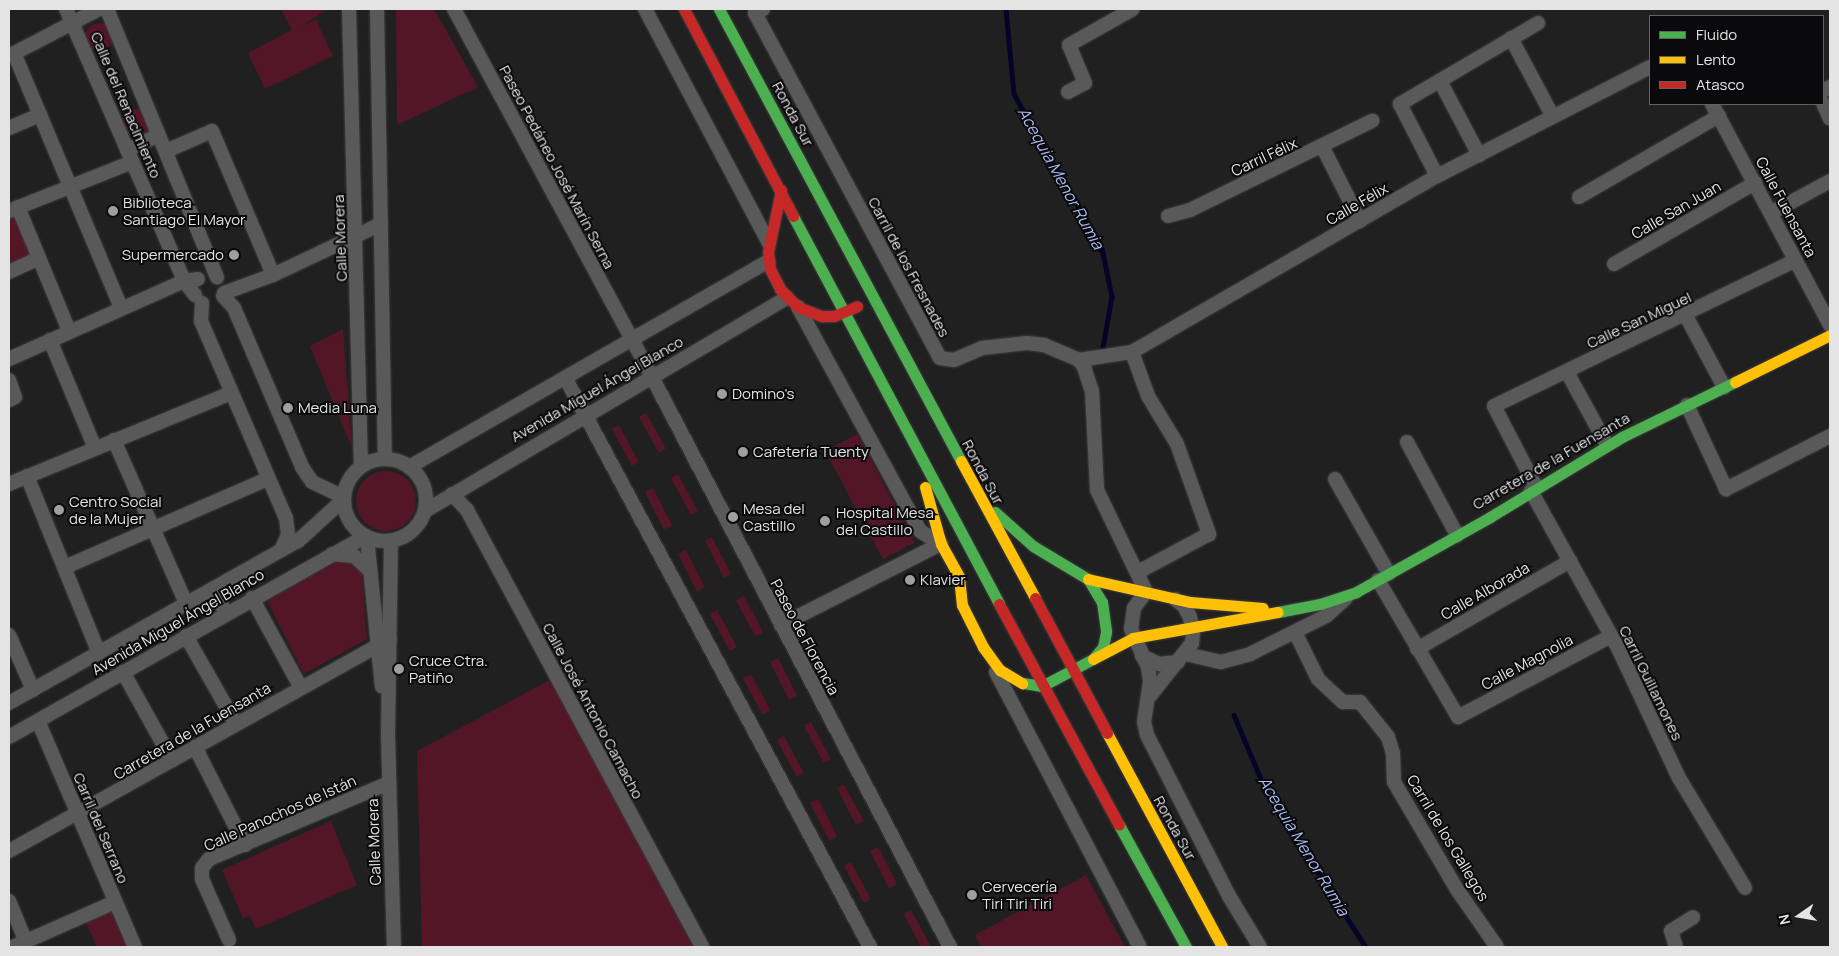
<!DOCTYPE html>
<html>
<head>
<meta charset="utf-8">
<style>
  body { margin:0 }
  #map { position:relative; width:1839px; height:956px; overflow:hidden; background:#212021; font-family:Manrope,sans-serif }
  div>[style] { position:absolute }
  [style*='--x'] { left:calc(var(--x)*1px); top:calc(var(--y)*1px); width:calc(var(--w)*1px); rotate:calc(var(--a)*1deg) }
  .green>* { inset:0; background:#521627; transform-origin:0 0 }
  .round { border-radius:50% }
  .stream>* { height:4.5px; margin:-2.25px; padding:0 2.25px; transform-origin:2.25px; border-radius:2.25px; background:#060329 }
  .roads { filter:drop-shadow(0 0 1px #3e3e3e) drop-shadow(0 0 1px #3e3e3e) }
  .street>* { height:14px; margin:-7px; padding:0 7px; transform-origin:7px; border-radius:7px; background:#5a595a }
  .street>.ring { margin:-7px; padding:0; box-sizing:content-box; background:none; border:14px solid #5a595a; border-radius:50% }
  .fast>* { height:11px; margin:-5.5px; padding:0 5.5px; transform-origin:5.5px; border-radius:5.5px; background:#4caf50 }
  .slow>* { height:11px; margin:-5.5px; padding:0 5.5px; transform-origin:5.5px; border-radius:5.5px; background:#ffc107 }
  .jam>* { height:11px; margin:-5.5px; padding:0 5.5px; transform-origin:5.5px; border-radius:5.5px; background:#c62828 }
  .dots>* { width:14px; height:14px; translate:-50% -50%; box-sizing:border-box; border:2px solid #0a090b; border-radius:50% }
  span { translate:-50% -50%; white-space:nowrap; text-align:center; line-height:1.15; -webkit-text-stroke:4px #0a090b; paint-order:stroke }
  .street-label { font-size:15px; color:#e5e4e5 }
  .poi-label { font-size:15px; color:#e5e4e5 }
  .left { translate:0 -50%; text-align:left }
  .right { translate:-100% -50%; text-align:right }
  .water-label { font-size:16px; color:#acbef7; font-style:italic }
  .frame { position:absolute; inset:0; border:10px solid #e5e4e5; pointer-events:none }
  .legend { position:absolute; left:1649px; top:15px; width:175px; height:90px; box-sizing:border-box; background:#0a090b; border:1px solid #626162; margin:0; padding:6px 9px; list-style:none; font-size:15px; color:#e5e4e5 }
  .legend li { display:flex; align-items:center; gap:10px; height:25px }
  .legend b { width:25px; border:1px solid #626162 }
  .north { position:absolute; left:1774px; top:891px; width:50px; height:50px; -webkit-text-stroke:4px #0a090b; paint-order:stroke; rotate:257deg; font-size:14px; font-weight:700; line-height:20px; text-align:center; color:#e5e4e5 }
  .north::after { content:''; display:block; margin:auto; width:18px; height:22px; background:#e5e4e5; clip-path:polygon(50% 0,100% 100%,50% 72%,0 100%) }
</style>
</head>
<body>
<div id="map">
  <div class="green">
    <i style="clip-path:polygon(281px 9px,328px 9px,301px 26px,316px 20px,333px 56px,265px 89px,248px 53px,292px 30px)"></i>
    <i style="clip-path:polygon(396px 9px,434px 9px,478px 87px,397px 125px)"></i>
    <i class="round" style="left:85px;top:23px;width:28px;height:28px"></i>
    <i class="round" style="left:124px;top:109px;width:28px;height:28px"></i>
    <i style="clip-path:polygon(18px 207px,39px 258px,9px 272px,9px 211px)"></i>
    <i style="clip-path:polygon(343px 329px,352px 448px,310px 346px)"></i>
    <i style="left:646px;top:413px;width:41px;height:8px;rotate:61deg"></i>
    <i style="left:619px;top:425px;width:42px;height:8px;rotate:62deg"></i>
    <i style="left:857px;top:434px;width:123px;height:36px;rotate:62deg"></i>
    <i class="round" style="left:356px;top:471px;width:60px;height:60px"></i>
    <i style="left:678px;top:474px;width:42px;height:8px;rotate:62deg"></i>
    <i style="left:653px;top:488px;width:42px;height:9px;rotate:63deg"></i>
    <i style="left:712px;top:537px;width:42px;height:8px;rotate:63deg"></i>
    <i style="left:686px;top:550px;width:42px;height:9px;rotate:63deg"></i>
    <i style="clip-path:polygon(342px 558px,362px 573px,367px 639px,304px 674px,267px 601px)"></i>
    <i style="left:744px;top:596px;width:41px;height:9px;rotate:62deg"></i>
    <i style="left:717px;top:610px;width:42px;height:8px;rotate:62deg"></i>
    <i style="left:778px;top:658px;width:42px;height:9px;rotate:63deg"></i>
    <i style="left:751px;top:674px;width:41px;height:9px;rotate:62deg"></i>
    <i style="clip-path:polygon(552px 679px,693px 947px,422px 947px,417px 751px)"></i>
    <i style="left:811px;top:722px;width:42px;height:8px;rotate:62deg"></i>
    <i style="left:784px;top:736px;width:42px;height:8px;rotate:62deg"></i>
    <i style="clip-path:polygon(844px 785px,864px 821px,856px 825px,837px 788px)"></i>
    <i style="left:818px;top:799px;width:42px;height:9px;rotate:63deg"></i>
    <i style="clip-path:polygon(331px 821px,357px 885px,256px 929px,250px 916px,243px 918px,222px 870px)"></i>
    <i style="left:878px;top:847px;width:42px;height:9px;rotate:63deg"></i>
    <i style="left:851px;top:862px;width:42px;height:8px;rotate:62deg"></i>
    <i style="clip-path:polygon(1086px 875px,1125px 947px,981px 947px,975px 935px)"></i>
    <i style="clip-path:polygon(110px 910px,127px 947px,97px 947px,85px 921px)"></i>
    <i style="clip-path:polygon(911px 910px,931px 947px,921px 947px,904px 914px)"></i>
  </div>
  <div class="stream">
    <i style="--x:1006;--y:9;--w:85;--a:84.6"></i>
    <i style="--x:1014;--y:94;--w:177;--a:60.3"></i>
    <i style="--x:1102;--y:248;--w:50;--a:78.5"></i>
    <i style="--x:1112;--y:297;--w:51;--a:100.2"></i>
    <i style="--x:1234;--y:715;--w:85;--a:67.1"></i>
    <i style="--x:1267;--y:793;--w:183;--a:57.3"></i>
  </div>
  <div class="roads">
    <div class="street">
      <i style="--x:66;--y:9;--w:296;--a:66.5"></i>
      <i style="--x:184;--y:281;--w:18;--a:52"></i>
      <i style="--x:107;--y:9;--w:290;--a:67.7"></i>
      <i style="--x:349;--y:9;--w:458;--a:88.5"></i>
      <i style="--x:377;--y:9;--w:450;--a:89"></i>
      <i style="--x:454;--y:9;--w:416;--a:61.7"></i>
      <i style="--x:651;--y:375;--w:645;--a:62.4"></i>
      <i style="--x:645;--y:9;--w:265;--a:62.1"></i>
      <i style="--x:763;--y:9;--w:9;--a:153"></i>
      <i style="--x:755;--y:13;--w:391;--a:61.8"></i>
      <i style="--x:940;--y:358;--w:14;--a:8"></i>
      <i style="--x:954;--y:360;--w:30;--a:-23"></i>
      <i style="--x:982;--y:348;--w:45;--a:-6.3"></i>
      <i style="--x:1027;--y:343;--w:17;--a:7"></i>
      <i style="--x:1044;--y:345;--w:38;--a:23"></i>
      <i style="--x:1079;--y:360;--w:9;--a:54"></i>
      <i style="--x:1084;--y:367;--w:25;--a:72"></i>
      <i style="--x:1092;--y:391;--w:99;--a:87.1"></i>
      <i style="--x:1097;--y:490;--w:113;--a:64.3"></i>
      <i style="--x:1146;--y:592;--w:20;--a:127"></i>
      <i style="--x:1134;--y:608;--w:21;--a:98"></i>
      <i style="--x:1131;--y:629;--w:42;--a:65.9"></i>
      <i style="--x:1148;--y:667;--w:15;--a:82"></i>
      <i style="--x:1150;--y:682;--w:40;--a:98.5"></i>
      <i style="--x:1144;--y:722;--w:13;--a:77"></i>
      <i style="--x:1147;--y:735;--w:181;--a:63"></i>
      <i style="--x:1229;--y:896;--w:60;--a:58.7"></i>
      <i style="--x:1511;--y:38;--w:89;--a:62"></i>
      <i style="--x:14;--y:53;--w:277;--a:67.2"></i>
      <i style="--x:9;--y:56;--w:102;--a:-27.6"></i>
      <i style="--x:1440;--y:81;--w:84;--a:62.2"></i>
      <i style="--x:1823;--y:91;--w:8;--a:-30"></i>
      <i style="--x:1068;--y:92;--w:19;--a:-28"></i>
      <i style="--x:1085;--y:83;--w:41;--a:-112.8"></i>
      <i style="--x:1069;--y:45;--w:73;--a:-29.4"></i>
      <i style="--x:1823;--y:103;--w:17;--a:66"></i>
      <i style="--x:1712;--y:104;--w:251;--a:61.9"></i>
      <i style="--x:9;--y:128;--w:34;--a:-23"></i>
      <i style="--x:1323;--y:148;--w:82;--a:63.1"></i>
      <i style="--x:127;--y:150;--w:35;--a:-25"></i>
      <i style="--x:166;--y:151;--w:50;--a:-23.5"></i>
      <i style="--x:212;--y:131;--w:156;--a:67"></i>
      <i style="--x:1437;--y:176;--w:81;--a:-117.2"></i>
      <i style="--x:1400;--y:104;--w:160;--a:-30.4"></i>
      <i style="--x:1579;--y:197;--w:162;--a:-30.1"></i>
      <i style="--x:18;--y:207;--w:134;--a:67.6"></i>
      <i style="--x:9;--y:211;--w:132;--a:-21.7"></i>
      <i style="--x:1771;--y:213;--w:67;--a:-28.5"></i>
      <i style="--x:1168;--y:216;--w:23;--a:-15"></i>
      <i style="--x:1190;--y:210;--w:203;--a:-26.1"></i>
      <i style="--x:1614;--y:264;--w:163;--a:-29.9"></i>
      <i style="--x:9;--y:272;--w:33;--a:-25"></i>
      <i style="--x:224;--y:293;--w:52;--a:-20.2"></i>
      <i style="--x:273;--y:275;--w:119;--a:-25.3"></i>
      <i style="--x:223;--y:296;--w:16;--a:47"></i>
      <i style="--x:234;--y:308;--w:173;--a:66.8"></i>
      <i style="--x:302;--y:467;--w:18;--a:56"></i>
      <i style="--x:312;--y:482;--w:35;--a:25"></i>
      <i style="--x:202;--y:303;--w:18;--a:93"></i>
      <i style="--x:201;--y:321;--w:215;--a:66.7"></i>
      <i style="--x:286;--y:518;--w:17;--a:83"></i>
      <i style="--x:288;--y:535;--w:17;--a:115"></i>
      <i style="--x:798;--y:307;--w:255;--a:61.4"></i>
      <i style="--x:920;--y:531;--w:25;--a:32"></i>
      <i style="--x:1686;--y:316;--w:81;--a:61.8"></i>
      <i style="--x:50;--y:340;--w:117;--a:67.4"></i>
      <i style="--x:1132;--y:352;--w:47;--a:70"></i>
      <i style="--x:1148;--y:396;--w:56;--a:58.9"></i>
      <i style="--x:1177;--y:444;--w:96;--a:70.4"></i>
      <i style="--x:1209;--y:534;--w:81;--a:151.8"></i>
      <i style="--x:9;--y:359;--w:192;--a:-24"></i>
      <i style="--x:184;--y:281;--w:14;--a:-8"></i>
      <i style="--x:1079;--y:360;--w:54;--a:-8.6"></i>
      <i style="--x:1132;--y:352;--w:352;--a:-30"></i>
      <i style="--x:1437;--y:176;--w:239;--a:-27.1"></i>
      <i style="--x:1567;--y:372;--w:83;--a:61.3"></i>
      <i style="--x:566;--y:379;--w:644;--a:61.84"></i>
      <i style="--x:9;--y:380;--w:18;--a:71"></i>
      <i style="--x:15;--y:397;--w:7;--a:153"></i>
      <i style="--x:1687;--y:405;--w:93;--a:65.1"></i>
      <i style="--x:1726;--y:489;--w:117;--a:-27"></i>
      <i style="--x:114;--y:440;--w:178;--a:66.2"></i>
      <i style="--x:1407;--y:442;--w:106;--a:61.7"></i>
      <i class="ring" style="left:344px;top:459px;width:68px;height:68px"></i>
      <i style="--x:409;--y:467;--w:414;--a:-29.8"></i>
      <i style="--x:27;--y:476;--w:191;--a:67.9"></i>
      <i style="--x:1335;--y:479;--w:109;--a:60.4"></i>
      <i style="--x:9;--y:484;--w:240;--a:-22.3"></i>
      <i style="--x:1536;--y:487;--w:91;--a:-117.4"></i>
      <i style="--x:1494;--y:406;--w:335;--a:-25.8"></i>
      <i style="--x:1531;--y:491;--w:182;--a:61"></i>
      <i style="--x:1619;--y:650;--w:141;--a:64.9"></i>
      <i style="--x:1679;--y:778;--w:128;--a:59"></i>
      <i style="--x:452;--y:494;--w:22;--a:47"></i>
      <i style="--x:467;--y:510;--w:496;--a:61.7"></i>
      <i style="--x:425;--y:511;--w:420;--a:-30.5"></i>
      <i style="--x:367;--y:537;--w:150;--a:84.3"></i>
      <i style="--x:391;--y:541;--w:195;--a:90.9"></i>
      <i style="--x:388;--y:736;--w:211;--a:88.4"></i>
      <i style="--x:332;--y:554;--w:22;--a:5"></i>
      <i style="--x:354;--y:556;--w:21;--a:43"></i>
      <i style="--x:65;--y:567;--w:220;--a:-23.5"></i>
      <i style="--x:1378;--y:580;--w:159;--a:59.7"></i>
      <i style="--x:1458;--y:717;--w:173;--a:-27.9"></i>
      <i style="--x:213;--y:589;--w:27;--a:62"></i>
      <i style="--x:252;--y:598;--w:102;--a:61.4"></i>
      <i style="--x:781;--y:625;--w:179;--a:-26.9"></i>
      <i style="--x:1295;--y:632;--w:52;--a:63.9"></i>
      <i style="--x:1318;--y:679;--w:34;--a:43"></i>
      <i style="--x:1343;--y:702;--w:17;--a:0"></i>
      <i style="--x:1360;--y:702;--w:45;--a:51.3"></i>
      <i style="--x:1388;--y:737;--w:17;--a:73"></i>
      <i style="--x:1393;--y:753;--w:29;--a:88"></i>
      <i style="--x:1394;--y:782;--w:126;--a:59.6"></i>
      <i style="--x:1458;--y:891;--w:68;--a:55.1"></i>
      <i style="--x:9;--y:635;--w:60;--a:66.4"></i>
      <i style="--x:186;--y:636;--w:101;--a:60.4"></i>
      <i style="--x:1417;--y:649;--w:177;--a:-29.9"></i>
      <i style="--x:1186;--y:654;--w:36;--a:13"></i>
      <i style="--x:1221;--y:662;--w:30;--a:-15"></i>
      <i style="--x:1250;--y:654;--w:85;--a:-26.6"></i>
      <i style="--x:1326;--y:616;--w:27;--a:-42"></i>
      <i style="--x:1142;--y:656;--w:19;--a:25"></i>
      <i style="--x:1159;--y:664;--w:19;--a:-6"></i>
      <i style="--x:123;--y:672;--w:101;--a:60.9"></i>
      <i style="--x:996;--y:672;--w:310;--a:62.4"></i>
      <i style="--x:1150;--y:696;--w:68;--a:-51.6"></i>
      <i style="--x:1192;--y:643;--w:9;--a:-84"></i>
      <i style="--x:1193;--y:634;--w:17;--a:-100"></i>
      <i style="--x:1190;--y:617;--w:13;--a:-119"></i>
      <i style="--x:1184;--y:606;--w:11;--a:-142"></i>
      <i style="--x:9;--y:703;--w:331;--a:-29.3"></i>
      <i style="--x:298;--y:541;--w:62;--a:-42.4"></i>
      <i style="--x:38;--y:721;--w:246;--a:66.8"></i>
      <i style="--x:9;--y:737;--w:409;--a:-29.4"></i>
      <i style="--x:195;--y:747;--w:110;--a:63"></i>
      <i style="--x:9;--y:851;--w:436;--a:-29.1"></i>
      <i style="--x:9;--y:901;--w:44;--a:67.5"></i>
      <i style="--x:229;--y:940;--w:67;--a:-113.9"></i>
      <i style="--x:202;--y:879;--w:11;--a:-90"></i>
      <i style="--x:202;--y:868;--w:11;--a:-52"></i>
      <i style="--x:209;--y:859;--w:195;--a:-22.9"></i>
      <i style="--x:13;--y:947;--w:111;--a:-23.8"></i>
      <i style="--x:1676;--y:947;--w:17;--a:-107"></i>
      <i style="--x:1671;--y:931;--w:26;--a:-32"></i>
    </div>
    <div class="fast">
      <i style="--x:719;--y:9;--w:513;--a:61.84"></i>
      <i style="--x:793;--y:216;--w:439;--a:62"></i>
      <i style="--x:995;--y:512;--w:51;--a:41.8"></i>
      <i style="--x:1033;--y:546;--w:64;--a:31"></i>
      <i style="--x:1088;--y:579;--w:27;--a:59"></i>
      <i style="--x:1102;--y:602;--w:30;--a:82"></i>
      <i style="--x:1106;--y:632;--w:15;--a:101"></i>
      <i style="--x:1103;--y:647;--w:16;--a:130"></i>
      <i style="--x:1093;--y:659;--w:58;--a:152.1"></i>
      <i style="--x:1042;--y:686;--w:20;--a:-171"></i>
      <i style="--x:1278;--y:612;--w:43;--a:-10.8"></i>
      <i style="--x:1320;--y:604;--w:38;--a:-18"></i>
      <i style="--x:1356;--y:592;--w:154;--a:-29.2"></i>
      <i style="--x:1490;--y:517;--w:154;--a:-31.2"></i>
      <i style="--x:1622;--y:437;--w:126;--a:-26"></i>
      <i style="--x:1119;--y:825;--w:139;--a:61.2"></i>
    </div>
    <div class="slow">
      <i style="--x:1735;--y:382;--w:106;--a:-26.3"></i>
      <i style="--x:961;--y:461;--w:156;--a:61.6"></i>
      <i style="--x:925;--y:487;--w:59;--a:74.3"></i>
      <i style="--x:941;--y:544;--w:38;--a:61"></i>
      <i style="--x:959;--y:577;--w:28;--a:84"></i>
      <i style="--x:962;--y:605;--w:47;--a:63.4"></i>
      <i style="--x:983;--y:647;--w:29;--a:54"></i>
      <i style="--x:1000;--y:670;--w:26;--a:31"></i>
      <i style="--x:1088;--y:579;--w:105;--a:12.7"></i>
      <i style="--x:1190;--y:602;--w:73;--a:4.7"></i>
      <i style="--x:1093;--y:659;--w:45;--a:-27.7"></i>
      <i style="--x:1133;--y:638;--w:147;--a:-10.2"></i>
      <i style="--x:1107;--y:733;--w:243;--a:61.7"></i>
    </div>
    <div class="jam">
      <i style="--x:684;--y:9;--w:234;--a:62.2"></i>
      <i style="--x:781;--y:190;--w:63;--a:101.8"></i>
      <i style="--x:768;--y:252;--w:17;--a:83"></i>
      <i style="--x:770;--y:269;--w:22;--a:63"></i>
      <i style="--x:780;--y:289;--w:25;--a:45"></i>
      <i style="--x:798;--y:307;--w:26;--a:21"></i>
      <i style="--x:822;--y:316;--w:12;--a:0"></i>
      <i style="--x:834;--y:316;--w:25;--a:-23"></i>
      <i style="--x:1035;--y:598;--w:153;--a:61.9"></i>
      <i style="--x:999;--y:604;--w:251;--a:61.5"></i>
    </div>
  </div>
  <div class="dots">
    <i style="left:113px;top:211px;background:#a09fa0"></i>
    <i style="left:234px;top:255px;background:#a09fa0"></i>
    <i style="left:722px;top:394px;background:#a09fa0"></i>
    <i style="left:288px;top:408px;background:#a09fa0"></i>
    <i style="left:743px;top:452px;background:#a09fa0"></i>
    <i style="left:59px;top:510px;background:#a09fa0"></i>
    <i style="left:733px;top:517px;background:#a09fa0"></i>
    <i style="left:825px;top:521px;background:#a09fa0"></i>
    <i style="left:910px;top:580px;background:#a09fa0"></i>
    <i style="left:399px;top:669px;background:#a09fa0"></i>
    <i style="left:972px;top:895px;background:#a09fa0"></i>
  </div>
  <div class="street-label">
    <span style="left:126px;top:105px;rotate:67deg">Calle del Renacimiento</span>
    <span style="left:793px;top:114px;rotate:62deg">Ronda Sur</span>
    <span style="left:1264px;top:157px;rotate:-25deg">Carril Félix</span>
    <span style="left:557px;top:167px;rotate:62deg">Paseo Pedáneo José Marín Serna</span>
    <span style="left:1357px;top:204px;rotate:-30deg">Calle Félix</span>
    <span style="left:1786px;top:207px;rotate:62deg">Calle Fuensanta</span>
    <span style="left:1676px;top:210px;rotate:-30deg">Calle San Juan</span>
    <span style="left:340px;top:238px;rotate:-92deg">Calle Morera</span>
    <span style="left:909px;top:267px;rotate:62deg">Carril de los Fresnades</span>
    <span style="left:1639px;top:320px;rotate:-25deg">Calle San Miguel</span>
    <span style="left:597px;top:389px;rotate:-30deg">Avenida Miguel Ángel Blanco</span>
    <span style="left:1551px;top:461px;rotate:-30deg">Carretera de la Fuensanta</span>
    <span style="left:983px;top:472px;rotate:62deg">Ronda Sur</span>
    <span style="left:1485px;top:591px;rotate:-30deg">Calle Alborada</span>
    <span style="left:178px;top:622px;rotate:-30deg">Avenida Miguel Ángel Blanco</span>
    <span style="left:805px;top:637px;rotate:62deg">Paseo de Florencia</span>
    <span style="left:1527px;top:662px;rotate:-28deg">Calle Magnolia</span>
    <span style="left:1651px;top:683px;rotate:64deg">Carril Guillamones</span>
    <span style="left:593px;top:711px;rotate:62deg">Calle José Antonio Camacho</span>
    <span style="left:192px;top:731px;rotate:-30deg">Carretera de la Fuensanta</span>
    <span style="left:280px;top:813px;rotate:-24deg">Calle Panochos de Istán</span>
    <span style="left:101px;top:828px;rotate:67deg">Carril del Serrano</span>
    <span style="left:1175px;top:828px;rotate:61deg">Ronda Sur</span>
    <span style="left:1448px;top:838px;rotate:59deg">Carril de los Gallegos</span>
    <span style="left:374px;top:842px;rotate:-92deg">Calle Morera</span>
  </div>
  <div class="poi-label">
    <span class="left" style="left:123px;top:211px">Biblioteca<br>Santiago El Mayor</span>
    <span class="right" style="left:224px;top:255px">Supermercado</span>
    <span class="left" style="left:732px;top:394px">Domino's</span>
    <span class="left" style="left:298px;top:408px">Media Luna</span>
    <span class="left" style="left:753px;top:452px">Cafetería Tuenty</span>
    <span class="left" style="left:69px;top:510px">Centro Social<br>de la Mujer</span>
    <span class="left" style="left:743px;top:517px">Mesa del<br>Castillo</span>
    <span class="left" style="left:836px;top:521px">Hospital Mesa<br>del Castillo</span>
    <span class="left" style="left:920px;top:580px">Klavier</span>
    <span class="left" style="left:409px;top:669px">Cruce Ctra.<br>Patiño</span>
    <span class="left" style="left:982px;top:895px">Cervecería<br>Tiri Tiri Tiri</span>
  </div>
  <div class="water-label">
    <span style="left:1061px;top:178px;rotate:61deg">Acequia Menor Rumia</span>
    <span style="left:1304px;top:846px;rotate:59deg">Acequia Menor Rumia</span>
  </div>
  <div class="frame"></div>
  <ul class="legend">
  <li><b style="height:6px;background:#4caf50"></b>Fluido</li>
  <li><b style="height:6px;background:#ffc107"></b>Lento</li>
  <li><b style="height:6px;background:#c62828"></b>Atasco</li>
  </ul>
  <div class="north">N</div>
</div>
</body>
</html>
